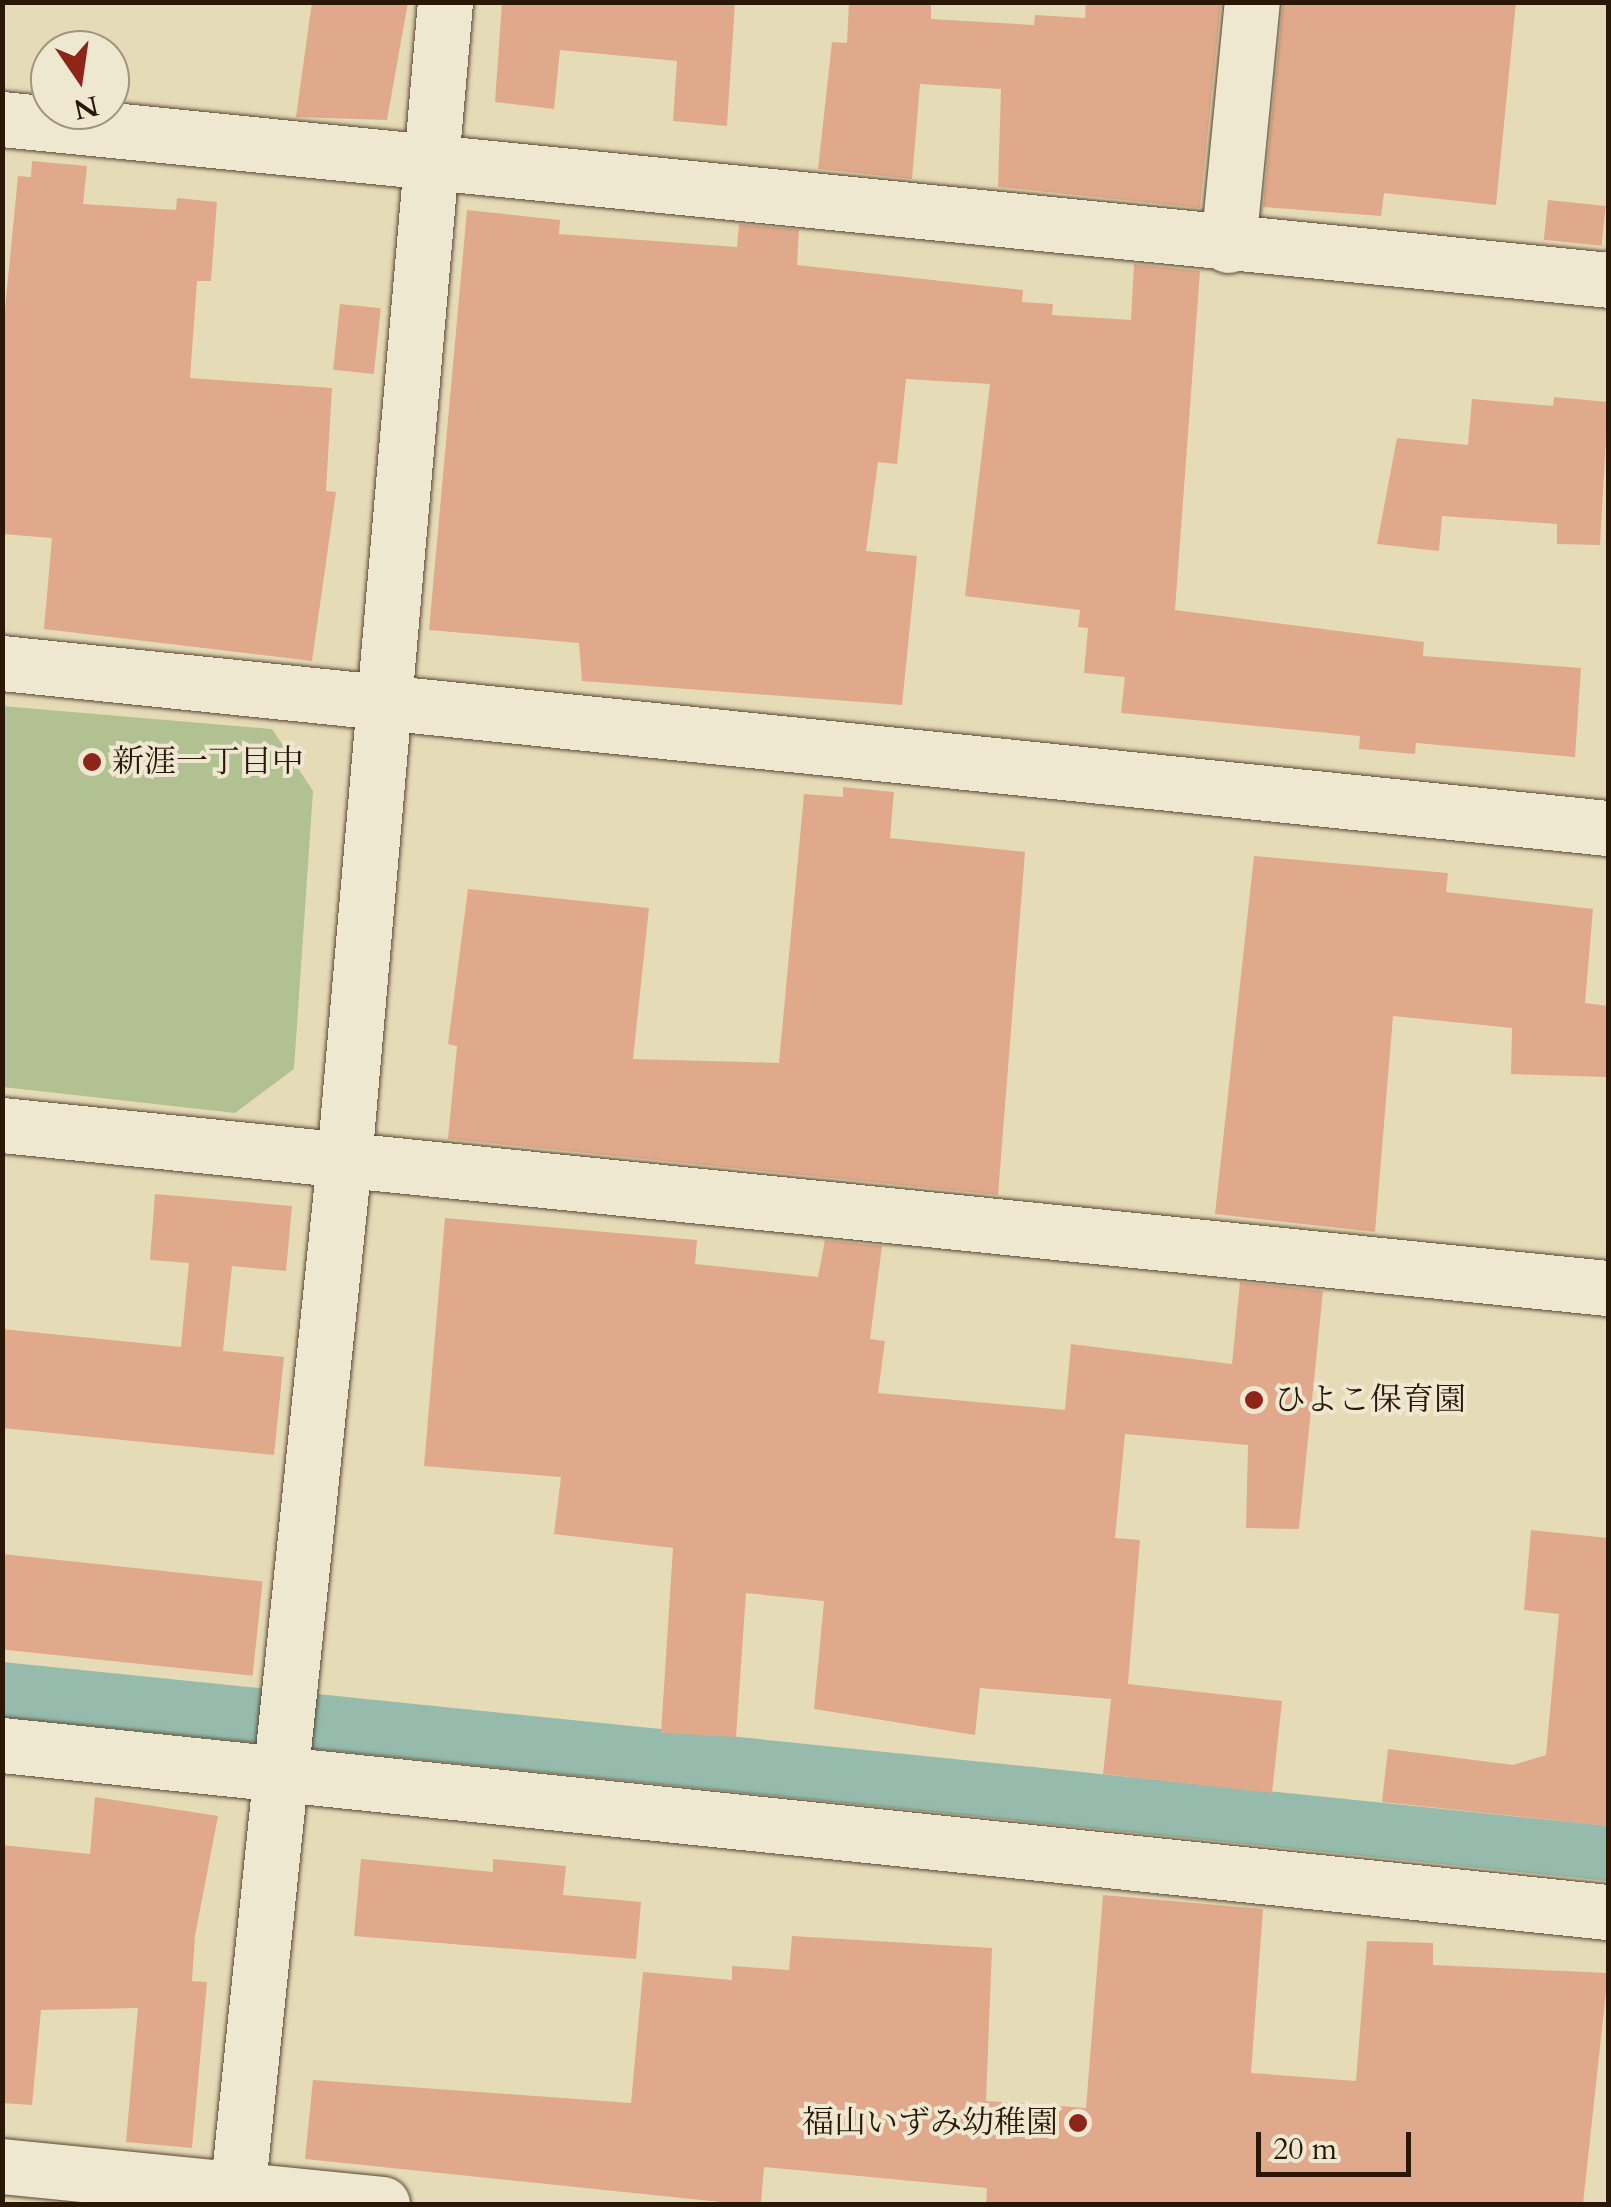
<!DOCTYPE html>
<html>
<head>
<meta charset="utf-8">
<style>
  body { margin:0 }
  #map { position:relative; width:1611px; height:2207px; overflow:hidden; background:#e6dbb7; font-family:Cardo,"Noto Serif JP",serif }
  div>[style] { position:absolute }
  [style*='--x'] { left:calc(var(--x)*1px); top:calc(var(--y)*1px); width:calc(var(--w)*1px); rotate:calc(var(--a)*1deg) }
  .green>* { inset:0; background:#b1c192 }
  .canal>* { height:55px; margin:-27.5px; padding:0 27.5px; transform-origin:27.5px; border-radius:27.5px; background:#96bbad }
  .building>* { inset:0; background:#e1a98b; transform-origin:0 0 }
  .roads { filter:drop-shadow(0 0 2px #5a4832) drop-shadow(0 0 2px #5a4832) }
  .minor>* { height:55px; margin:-27.5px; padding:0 27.5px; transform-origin:27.5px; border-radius:27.5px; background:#efe8d0 }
  .tertiary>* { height:55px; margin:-27.5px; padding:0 27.5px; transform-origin:27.5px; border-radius:27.5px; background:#efe8d0 }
  .dots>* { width:28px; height:28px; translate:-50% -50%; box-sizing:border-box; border:5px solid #efe8d0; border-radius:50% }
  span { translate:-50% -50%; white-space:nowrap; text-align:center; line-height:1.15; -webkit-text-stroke:8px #efe8d0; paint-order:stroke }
  .poi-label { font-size:32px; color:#2b1705 }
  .left { translate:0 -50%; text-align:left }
  .right { translate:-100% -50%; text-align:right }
  .frame { position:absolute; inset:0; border:5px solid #2b1705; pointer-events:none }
  .north { position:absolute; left:30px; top:30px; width:100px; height:100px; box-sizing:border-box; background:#efe8d0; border:2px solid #a1947f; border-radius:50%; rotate:167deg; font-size:28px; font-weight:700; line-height:40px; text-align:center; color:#2b1705 }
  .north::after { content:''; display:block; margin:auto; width:35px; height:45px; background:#8f2418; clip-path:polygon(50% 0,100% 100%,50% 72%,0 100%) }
  .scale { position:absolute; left:1256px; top:2132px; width:155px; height:45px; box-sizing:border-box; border:5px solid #2b1705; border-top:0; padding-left:12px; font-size:30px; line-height:35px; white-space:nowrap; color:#2b1705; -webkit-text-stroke:8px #efe8d0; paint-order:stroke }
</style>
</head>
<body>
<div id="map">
  <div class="green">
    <i style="clip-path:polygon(2px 706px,272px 729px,313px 791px,294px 1069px,235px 1113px,3px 1087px)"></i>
  </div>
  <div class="canal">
    <i style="--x:2;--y:1689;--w:1614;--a:5.83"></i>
  </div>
  <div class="building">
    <i style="clip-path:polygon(312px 2px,408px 2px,387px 120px,296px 117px)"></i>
    <i style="clip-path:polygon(502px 2px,735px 2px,727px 126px,673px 121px,677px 61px,560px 50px,554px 109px,495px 102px)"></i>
    <i style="clip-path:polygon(849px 2px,931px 2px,931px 19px,1034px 25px,1035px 15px,1085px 18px,1086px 2px,1221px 2px,1200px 208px,998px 187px,1001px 89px,920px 84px,912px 179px,818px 169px,832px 42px,847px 43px)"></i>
    <i style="clip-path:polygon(1283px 2px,1516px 2px,1496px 205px,1384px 193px,1381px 216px,1263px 207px)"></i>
    <i style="clip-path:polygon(32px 161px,87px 166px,83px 204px,176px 210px,177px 198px,217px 202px,211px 281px,197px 281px,190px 378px,332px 388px,326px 491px,336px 492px,312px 661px,44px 629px,52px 538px,2px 534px,2px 340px,18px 176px,31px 177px)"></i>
    <i style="left:1548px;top:200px;width:58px;height:40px;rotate:6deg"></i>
    <i style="clip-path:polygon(467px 210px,560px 220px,559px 234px,737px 247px,739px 224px,799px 230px,797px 265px,1023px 290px,1022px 302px,1053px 304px,1052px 315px,1131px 320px,1134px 264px,1200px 271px,1175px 610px,1424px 642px,1423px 656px,1581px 668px,1575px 757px,1416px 743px,1415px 754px,1359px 749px,1360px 736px,1121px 713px,1125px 677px,1084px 673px,1088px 628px,1078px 627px,1080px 610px,965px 596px,990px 384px,906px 379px,897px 464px,878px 462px,866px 551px,917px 556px,902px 705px,582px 681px,579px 643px,429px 630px)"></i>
    <i style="left:340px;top:304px;width:41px;height:66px;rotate:6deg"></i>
    <i style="clip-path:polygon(1554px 397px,1608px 402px,1600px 545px,1557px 544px,1557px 524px,1442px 516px,1439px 551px,1377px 544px,1397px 438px,1468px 445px,1472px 399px,1553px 406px)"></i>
    <i style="clip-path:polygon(843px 787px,894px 792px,890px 838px,1025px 852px,998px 1195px,448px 1139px,457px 1046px,448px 1044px,468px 889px,649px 908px,633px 1059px,779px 1063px,804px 794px,843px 797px)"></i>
    <i style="clip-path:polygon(1254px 856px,1448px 873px,1446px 892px,1593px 909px,1585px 1003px,1608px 1006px,1608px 1077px,1511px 1074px,1512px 1028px,1393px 1016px,1375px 1232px,1215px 1214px)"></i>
    <i style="clip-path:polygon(155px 1194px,292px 1206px,286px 1271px,232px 1266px,223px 1351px,284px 1357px,274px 1455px,2px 1428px,2px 1329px,181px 1347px,189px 1263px,150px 1260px)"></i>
    <i style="clip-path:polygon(445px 1218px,697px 1240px,695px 1264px,818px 1277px,825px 1240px,882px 1246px,870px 1339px,885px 1341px,878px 1393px,1065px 1410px,1071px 1344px,1232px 1364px,1240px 1282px,1323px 1291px,1299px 1529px,1246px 1528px,1248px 1445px,1125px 1434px,1115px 1538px,1140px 1540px,1128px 1684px,1282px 1701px,1272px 1793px,1103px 1774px,1111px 1699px,980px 1688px,975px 1735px,814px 1709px,824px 1601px,746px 1593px,736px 1737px,661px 1733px,673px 1548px,554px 1534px,561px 1477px,424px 1466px)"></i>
    <i style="clip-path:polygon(1531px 1530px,1608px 1538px,1608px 1826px,1382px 1802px,1388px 1749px,1513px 1765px,1546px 1755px,1559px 1614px,1524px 1610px)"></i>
    <i style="left:2px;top:1554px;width:262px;height:95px;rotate:6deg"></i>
    <i style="clip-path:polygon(95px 1797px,218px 1816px,195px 1936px,192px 1981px,207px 1982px,192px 2148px,126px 2142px,138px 2008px,41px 2010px,32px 2105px,2px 2103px,2px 1845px,90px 1854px)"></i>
    <i style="clip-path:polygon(361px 1859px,493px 1872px,493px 1859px,566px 1866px,563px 1895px,641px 1902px,636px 1959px,354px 1936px)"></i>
    <i style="clip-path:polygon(1103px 1895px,1263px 1909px,1251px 2073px,1356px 2081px,1367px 1941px,1433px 1943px,1433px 1965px,1608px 1973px,1583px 2204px,986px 2204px,987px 2188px,764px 2167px,761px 2204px,740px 2204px,305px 2159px,313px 2080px,631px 2103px,643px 1972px,732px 1980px,732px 1966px,789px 1970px,792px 1936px,992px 1948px,986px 2101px,1086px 2108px)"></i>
  </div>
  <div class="roads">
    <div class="minor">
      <i style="--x:2;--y:119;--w:1614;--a:5.72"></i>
      <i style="--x:1228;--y:245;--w:244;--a:-84.4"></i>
      <i style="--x:2;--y:663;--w:1614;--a:5.87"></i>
      <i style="--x:2;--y:1745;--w:1615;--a:5.94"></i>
      <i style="--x:2;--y:2166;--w:382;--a:5.7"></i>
    </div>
    <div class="tertiary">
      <i style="--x:2;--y:1125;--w:1614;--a:5.8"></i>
      <i style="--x:236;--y:2204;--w:1049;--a:-84.09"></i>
      <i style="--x:344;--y:1161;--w:1163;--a:-85.02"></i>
    </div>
  </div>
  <div class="dots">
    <i style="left:92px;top:762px;background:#8f2418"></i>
    <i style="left:1254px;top:1400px;background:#8f2418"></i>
    <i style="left:1078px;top:2123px;background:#8f2418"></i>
  </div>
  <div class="poi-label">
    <span class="left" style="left:112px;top:762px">新涯一丁目中</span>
    <span class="left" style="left:1274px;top:1400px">ひよこ保育園</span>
    <span class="right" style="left:1058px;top:2123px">福山いずみ幼稚園</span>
  </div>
  <div class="frame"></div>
  <div class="north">N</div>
  <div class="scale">20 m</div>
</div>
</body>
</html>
